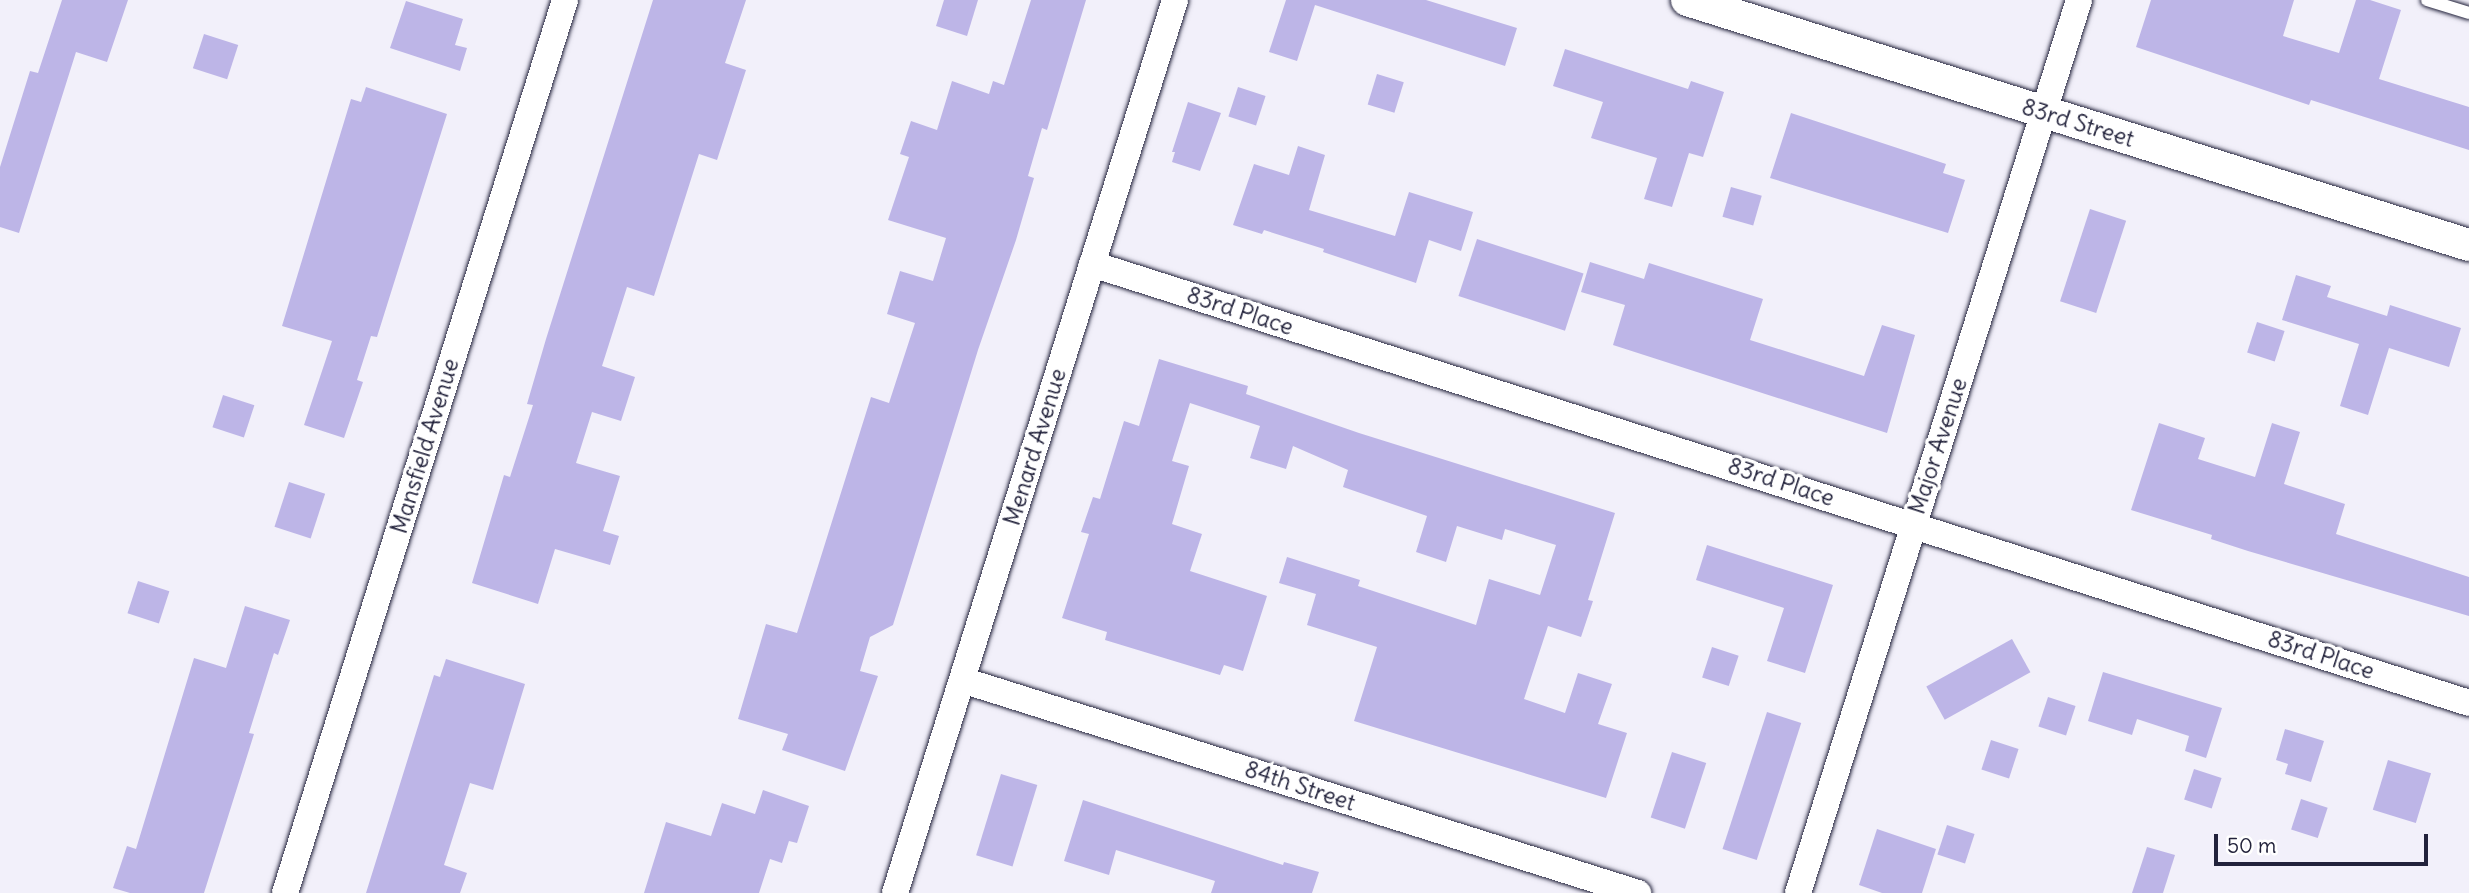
<!DOCTYPE html>
<html>
<head>
<meta charset="utf-8">
<style>
  body { margin:0 }
  #map { position:relative; width:2469px; height:893px; overflow:hidden; background:#f2f0fa; font-family:Delius,sans-serif }
  div>[style] { position:absolute }
  [style*='--x'] { left:calc(var(--x)*1px); top:calc(var(--y)*1px); width:calc(var(--w)*1px); rotate:calc(var(--a)*1deg) }
  .building>* { inset:0; background:#bdb5e7; transform-origin:0 0 }
  .roads { filter:drop-shadow(0 0 2px #22223b) drop-shadow(0 0 2px #22223b) }
  .service>* { height:12px; margin:-6px; padding:0 6px; transform-origin:6px; border-radius:6px; background:#fff }
  .minor>* { height:26px; margin:-13px; padding:0 13px; transform-origin:13px; border-radius:13px; background:#fff }
  .tertiary>* { height:32px; margin:-16px; padding:0 16px; transform-origin:16px; border-radius:16px; background:#fff }
  span { translate:-50% -50%; white-space:nowrap; text-align:center; line-height:1.15; -webkit-text-stroke:7px #fff; paint-order:stroke }
  .street-label { font-size:23px; color:#22223b }
  .scale { position:absolute; left:2214px; top:834px; width:214px; height:32px; box-sizing:border-box; border:4px solid #22223b; border-top:0; padding-left:9px; font-size:21px; line-height:24px; white-space:nowrap; color:#22223b; -webkit-text-stroke:5px #fff; paint-order:stroke }
</style>
</head>
<body>
<div id="map">
  <div class="building">
    <i style="clip-path:polygon(62px 0,128px 0,107px 62px,76px 52px,19px 233px,0 227px,0 167px,30px 71px,38px 73px)"></i>
    <i style="clip-path:polygon(653px 0,746px 0,725px 63px,746px 70px,717px 160px,699px 154px,654px 296px,627px 287px,602px 366px,635px 377px,621px 421px,592px 412px,576px 463px,620px 476px,603px 531px,619px 536px,610px 565px,555px 549px,538px 604px,472px 583px,504px 475px,510px 477px,533px 405px,527px 404px,546px 339px)"></i>
    <i style="clip-path:polygon(944px 0,978px 0,967px 36px,936px 26px)"></i>
    <i style="clip-path:polygon(1031px 0,1086px 0,1047px 130px,1042px 128px,1028px 176px,1034px 178px,1016px 240px,978px 350px,893px 625px,870px 637px,860px 671px,878px 676px,845px 771px,782px 750px,788px 734px,738px 719px,766px 624px,797px 633px,871px 397px,889px 403px,915px 323px,887px 314px,900px 271px,933px 281px,946px 238px,888px 220px,909px 157px,900px 154px,911px 121px,937px 130px,952px 81px,989px 94px,993px 81px,1004px 85px)"></i>
    <i style="clip-path:polygon(1286px 0,1426px 0,1517px 28px,1505px 66px,1315px 5px,1297px 61px,1269px 52px)"></i>
    <i style="clip-path:polygon(2151px 0,2294px 0,2283px 36px,2339px 53px,2356px 0,2370px 0,2401px 10px,2379px 79px,2469px 107px,2469px 150px,2311px 100px,2309px 105px,2136px 47px)"></i>
    <i style="clip-path:polygon(406px 1px,463px 19px,455px 45px,467px 48px,460px 71px,390px 48px)"></i>
    <i style="left:204px;top:34px;width:36px;height:36px;rotate:18deg"></i>
    <i style="clip-path:polygon(1565px 49px,1688px 89px,1691px 81px,1724px 92px,1703px 157px,1689px 153px,1672px 207px,1644px 199px,1657px 158px,1591px 138px,1603px 102px,1553px 86px)"></i>
    <i style="left:1377px;top:74px;width:28px;height:32px;rotate:17deg"></i>
    <i style="clip-path:polygon(366px 87px,447px 114px,377px 337px,371px 336px,357px 380px,363px 382px,344px 438px,304px 425px,332px 341px,282px 326px,351px 99px,361px 102px)"></i>
    <i style="left:1238px;top:87px;width:29px;height:31px;rotate:18deg"></i>
    <i style="clip-path:polygon(1188px 102px,1221px 113px,1200px 171px,1172px 162px,1175px 152px,1172px 152px)"></i>
    <i style="clip-path:polygon(1791px 113px,1946px 164px,1943px 173px,1965px 180px,1948px 233px,1770px 178px)"></i>
    <i style="clip-path:polygon(1298px 146px,1325px 155px,1309px 210px,1395px 236px,1409px 192px,1473px 212px,1461px 251px,1429px 240px,1416px 283px,1323px 252px,1324px 249px,1264px 230px,1262px 234px,1233px 225px,1254px 164px,1289px 175px)"></i>
    <i style="left:1731px;top:187px;width:32px;height:31px;rotate:16deg"></i>
    <i style="left:2090px;top:209px;width:38px;height:97px;rotate:18deg"></i>
    <i style="left:1477px;top:239px;width:112px;height:60px;rotate:18deg"></i>
    <i style="clip-path:polygon(1590px 262px,1644px 279px,1649px 263px,1763px 299px,1750px 340px,1864px 376px,1882px 325px,1915px 335px,1887px 433px,1613px 345px,1625px 305px,1581px 292px)"></i>
    <i style="clip-path:polygon(2296px 275px,2331px 286px,2327px 297px,2387px 316px,2390px 305px,2461px 328px,2449px 367px,2389px 348px,2368px 415px,2340px 406px,2359px 344px,2282px 320px)"></i>
    <i style="left:2257px;top:322px;width:29px;height:32px;rotate:18deg"></i>
    <i style="clip-path:polygon(1159px 359px,1248px 386px,1246px 394px,1359px 433px,1615px 513px,1588px 600px,1593px 601px,1581px 637px,1548px 626px,1524px 699px,1565px 713px,1578px 673px,1612px 684px,1598px 724px,1627px 733px,1606px 798px,1354px 721px,1377px 647px,1307px 625px,1316px 594px,1279px 583px,1287px 557px,1360px 580px,1358px 586px,1476px 625px,1489px 579px,1540px 595px,1556px 545px,1505px 529px,1502px 540px,1457px 526px,1446px 562px,1416px 552px,1427px 516px,1343px 487px,1348px 470px,1293px 446px,1286px 469px,1250px 458px,1260px 426px,1190px 403px,1172px 461px,1189px 466px,1172px 524px,1202px 534px,1190px 571px,1267px 596px,1243px 671px,1224px 665px,1220px 675px,1105px 640px,1107px 632px,1062px 618px,1089px 534px,1081px 532px,1093px 497px,1100px 499px,1124px 421px,1139px 426px)"></i>
    <i style="left:223px;top:395px;width:33px;height:34px;rotate:18deg"></i>
    <i style="clip-path:polygon(2159px 423px,2205px 438px,2198px 459px,2255px 477px,2272px 423px,2300px 432px,2284px 484px,2345px 504px,2336px 534px,2469px 577px,2469px 616px,2248px 551px,2211px 539px,2212px 535px,2131px 510px)"></i>
    <i style="left:289px;top:482px;width:38px;height:47px;rotate:18deg"></i>
    <i style="clip-path:polygon(1707px 545px,1833px 585px,1805px 673px,1767px 661px,1784px 608px,1696px 580px)"></i>
    <i style="left:138px;top:581px;width:33px;height:34px;rotate:18deg"></i>
    <i style="clip-path:polygon(245px 606px,290px 620px,278px 655px,274px 653px,249px 733px,254px 734px,204px 893px,130px 893px,113px 888px,127px 846px,136px 849px,194px 658px,226px 668px)"></i>
    <i style="left:2012px;top:639px;width:38px;height:98px;rotate:61deg"></i>
    <i style="left:1712px;top:647px;width:28px;height:32px;rotate:18deg"></i>
    <i style="clip-path:polygon(446px 659px,525px 684px,493px 790px,470px 783px,444px 865px,467px 873px,460px 893px,366px 893px,434px 675px,440px 677px)"></i>
    <i style="clip-path:polygon(2103px 672px,2222px 708px,2206px 758px,2185px 751px,2189px 736px,2137px 719px,2132px 735px,2088px 721px)"></i>
    <i style="left:2048px;top:697px;width:29px;height:31px;rotate:18deg"></i>
    <i style="left:1767px;top:712px;width:36px;height:144px;rotate:18deg"></i>
    <i style="clip-path:polygon(2285px 729px,2324px 741px,2311px 782px,2285px 774px,2288px 764px,2276px 760px)"></i>
    <i style="left:1991px;top:740px;width:29px;height:31px;rotate:18deg"></i>
    <i style="left:1672px;top:752px;width:36px;height:69px;rotate:18deg"></i>
    <i style="left:2388px;top:760px;width:45px;height:52px;rotate:17deg"></i>
    <i style="left:2194px;top:769px;width:29px;height:32px;rotate:18deg"></i>
    <i style="left:1001px;top:774px;width:38px;height:85px;rotate:17deg"></i>
    <i style="clip-path:polygon(763px 790px,809px 806px,797px 843px,789px 841px,782px 863px,770px 859px,759px 893px,644px 893px,666px 822px,711px 836px,722px 803px,755px 814px)"></i>
    <i style="left:2301px;top:799px;width:28px;height:32px;rotate:18deg"></i>
    <i style="clip-path:polygon(1083px 800px,1283px 865px,1284px 862px,1319px 872px,1312px 893px,1211px 893px,1215px 881px,1116px 850px,1109px 875px,1064px 861px)"></i>
    <i style="left:1947px;top:825px;width:29px;height:31px;rotate:18deg"></i>
    <i style="clip-path:polygon(1877px 829px,1936px 849px,1922px 893px,1882px 893px,1859px 885px)"></i>
    <i style="clip-path:polygon(2147px 847px,2175px 855px,2163px 893px,2132px 893px)"></i>
  </div>
  <div class="roads">
    <div class="service">
      <i style="--x:2427;--y:0;--w:44;--a:17.2"></i>
    </div>
    <div class="minor">
      <i style="--x:1092;--y:264;--w:1445;--a:17.68"></i>
      <i style="--x:962;--y:680;--w:709;--a:17.49"></i>
      <i style="--x:285;--y:893;--w:936;--a:-72.59"></i>
      <i style="--x:895;--y:893;--w:936;--a:-72.59"></i>
      <i style="--x:1798;--y:893;--w:936;--a:-72.53"></i>
    </div>
    <div class="tertiary">
      <i style="--x:1687;--y:0;--w:819;--a:17.4"></i>
    </div>
  </div>
  <div class="street-label">
    <span style="left:2078px;top:123px;rotate:17deg">83rd Street</span>
    <span style="left:1240px;top:311px;rotate:18deg">83rd Place</span>
    <span style="left:425px;top:446px;rotate:-73deg">Mansfield Avenue</span>
    <span style="left:1938px;top:446px;rotate:-72deg">Major Avenue</span>
    <span style="left:1035px;top:447px;rotate:-73deg">Menard Avenue</span>
    <span style="left:1781px;top:482px;rotate:18deg">83rd Place</span>
    <span style="left:2321px;top:655px;rotate:18deg">83rd Place</span>
    <span style="left:1300px;top:786px;rotate:18deg">84th Street</span>
  </div>
  <div class="scale">50 m</div>
</div>
</body>
</html>
